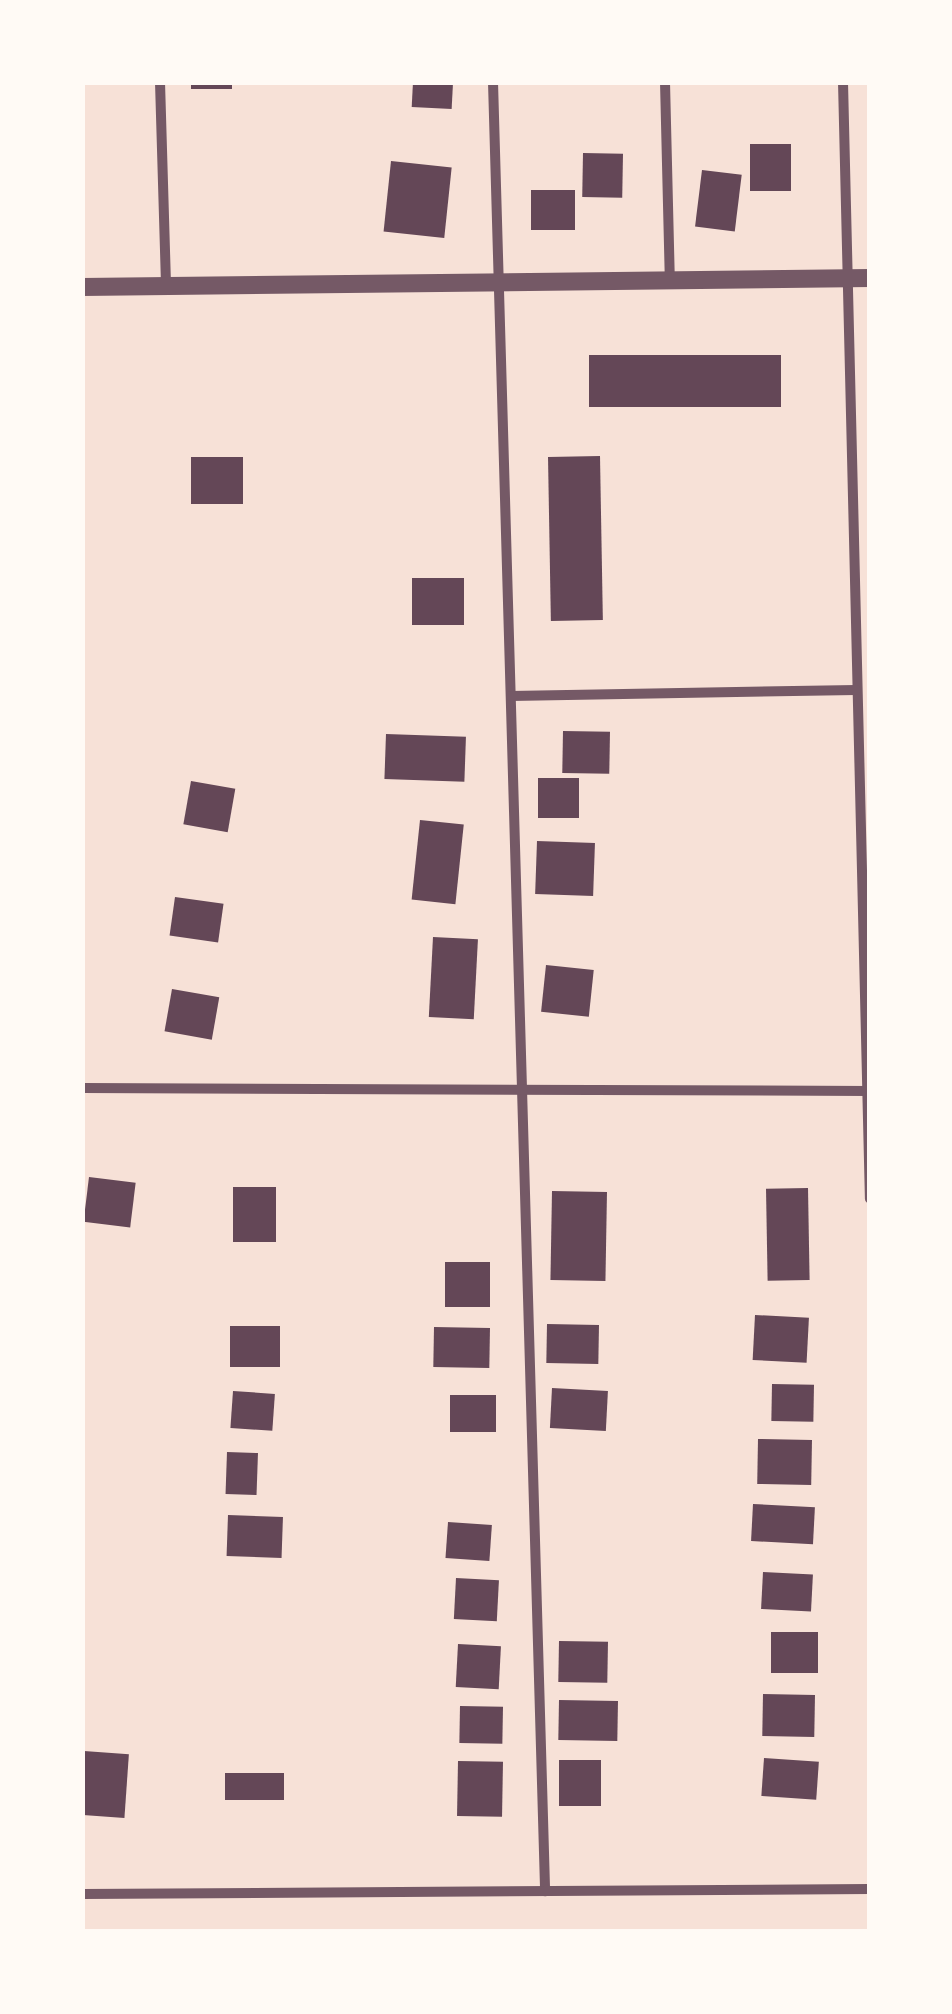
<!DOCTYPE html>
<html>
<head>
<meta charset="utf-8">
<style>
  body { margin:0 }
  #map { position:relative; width:952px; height:2014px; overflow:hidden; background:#f7e1d7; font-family:Lora,serif }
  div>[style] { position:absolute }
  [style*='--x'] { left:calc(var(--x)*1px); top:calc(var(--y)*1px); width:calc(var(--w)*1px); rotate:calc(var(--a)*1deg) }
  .building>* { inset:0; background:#644757; transform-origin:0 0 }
  .minor>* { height:10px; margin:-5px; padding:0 5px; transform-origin:5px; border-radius:5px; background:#755966 }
  .tertiary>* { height:18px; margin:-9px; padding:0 9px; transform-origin:9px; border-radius:9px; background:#755966 }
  span { translate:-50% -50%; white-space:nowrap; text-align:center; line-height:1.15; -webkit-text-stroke:10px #fffaf5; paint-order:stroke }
  .frame { position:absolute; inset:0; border:85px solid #fffaf5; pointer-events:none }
</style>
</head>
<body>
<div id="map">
  <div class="building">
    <i style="left:191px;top:82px;width:41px;height:7px"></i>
    <i style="left:413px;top:82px;width:40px;height:25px;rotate:3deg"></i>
    <i style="left:791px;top:144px;width:47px;height:41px;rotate:90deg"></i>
    <i style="left:583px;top:153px;width:40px;height:44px;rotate:1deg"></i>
    <i style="left:391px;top:161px;width:61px;height:71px;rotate:6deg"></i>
    <i style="left:702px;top:170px;width:40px;height:57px;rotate:7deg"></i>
    <i style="left:531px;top:190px;width:44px;height:40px"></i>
    <i style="left:781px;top:355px;width:52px;height:192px;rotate:90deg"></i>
    <i style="left:600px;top:456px;width:164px;height:52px;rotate:89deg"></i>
    <i style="left:243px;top:457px;width:47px;height:52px;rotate:90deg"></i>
    <i style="left:464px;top:578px;width:47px;height:52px;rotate:90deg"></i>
    <i style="left:563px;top:731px;width:47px;height:42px;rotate:1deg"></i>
    <i style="left:386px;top:734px;width:80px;height:45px;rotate:2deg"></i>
    <i style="left:538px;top:778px;width:41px;height:40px"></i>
    <i style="left:191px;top:781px;width:45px;height:44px;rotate:10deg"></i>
    <i style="left:420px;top:820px;width:44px;height:80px;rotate:6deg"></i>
    <i style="left:537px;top:841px;width:58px;height:53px;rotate:2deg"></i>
    <i style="left:175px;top:897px;width:49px;height:39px;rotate:8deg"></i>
    <i style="left:433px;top:937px;width:45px;height:80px;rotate:3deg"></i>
    <i style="left:546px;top:965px;width:48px;height:47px;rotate:6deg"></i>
    <i style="left:172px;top:989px;width:48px;height:43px;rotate:10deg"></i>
    <i style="left:89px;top:1177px;width:47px;height:45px;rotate:7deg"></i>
    <i style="left:233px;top:1187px;width:43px;height:55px"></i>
    <i style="left:808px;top:1188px;width:92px;height:42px;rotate:89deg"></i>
    <i style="left:552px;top:1191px;width:55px;height:89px;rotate:1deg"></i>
    <i style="left:490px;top:1262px;width:45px;height:45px;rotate:90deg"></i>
    <i style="left:755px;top:1315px;width:54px;height:45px;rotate:3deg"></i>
    <i style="left:547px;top:1324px;width:52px;height:39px;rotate:1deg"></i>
    <i style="left:230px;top:1326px;width:50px;height:41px"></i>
    <i style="left:434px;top:1327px;width:56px;height:40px;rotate:1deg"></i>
    <i style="left:772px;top:1384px;width:42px;height:37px;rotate:1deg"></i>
    <i style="left:552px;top:1388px;width:56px;height:40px;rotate:3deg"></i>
    <i style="left:233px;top:1391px;width:42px;height:37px;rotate:4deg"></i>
    <i style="left:450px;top:1395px;width:46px;height:37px"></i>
    <i style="left:758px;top:1439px;width:54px;height:45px;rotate:1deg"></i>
    <i style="left:227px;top:1452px;width:31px;height:42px;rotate:2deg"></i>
    <i style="left:753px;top:1504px;width:62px;height:37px;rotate:3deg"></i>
    <i style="left:228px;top:1515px;width:55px;height:41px;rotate:2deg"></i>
    <i style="left:448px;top:1522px;width:44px;height:36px;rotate:4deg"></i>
    <i style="left:763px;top:1572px;width:50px;height:37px;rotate:3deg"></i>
    <i style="left:456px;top:1578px;width:43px;height:41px;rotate:3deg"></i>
    <i style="left:771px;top:1632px;width:47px;height:41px"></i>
    <i style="left:559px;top:1641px;width:49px;height:41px;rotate:1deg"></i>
    <i style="left:458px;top:1644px;width:43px;height:43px;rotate:3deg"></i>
    <i style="left:763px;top:1694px;width:52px;height:42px;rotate:1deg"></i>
    <i style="left:559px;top:1700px;width:59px;height:40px;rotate:1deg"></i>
    <i style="left:460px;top:1706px;width:43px;height:37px;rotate:1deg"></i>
    <i style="left:84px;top:1751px;width:45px;height:64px;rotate:4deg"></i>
    <i style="left:764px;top:1758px;width:55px;height:38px;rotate:4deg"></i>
    <i style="left:559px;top:1760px;width:42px;height:46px"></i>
    <i style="left:458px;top:1761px;width:45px;height:55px;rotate:1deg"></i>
    <i style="left:225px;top:1773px;width:59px;height:27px"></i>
  </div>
  <div class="minor">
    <i style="--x:160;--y:82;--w:204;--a:88.3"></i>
    <i style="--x:493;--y:82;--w:1810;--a:88.35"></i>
    <i style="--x:665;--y:82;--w:198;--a:88.6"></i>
    <i style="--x:843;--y:82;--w:1117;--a:88.62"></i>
    <i style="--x:511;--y:696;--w:345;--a:-1"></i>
    <i style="--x:82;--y:1088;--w:788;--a:0.22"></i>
    <i style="--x:82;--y:1894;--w:788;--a:-0.36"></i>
  </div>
  <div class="tertiary">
    <i style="--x:82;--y:287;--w:788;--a:-0.65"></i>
  </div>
  <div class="frame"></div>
</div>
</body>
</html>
